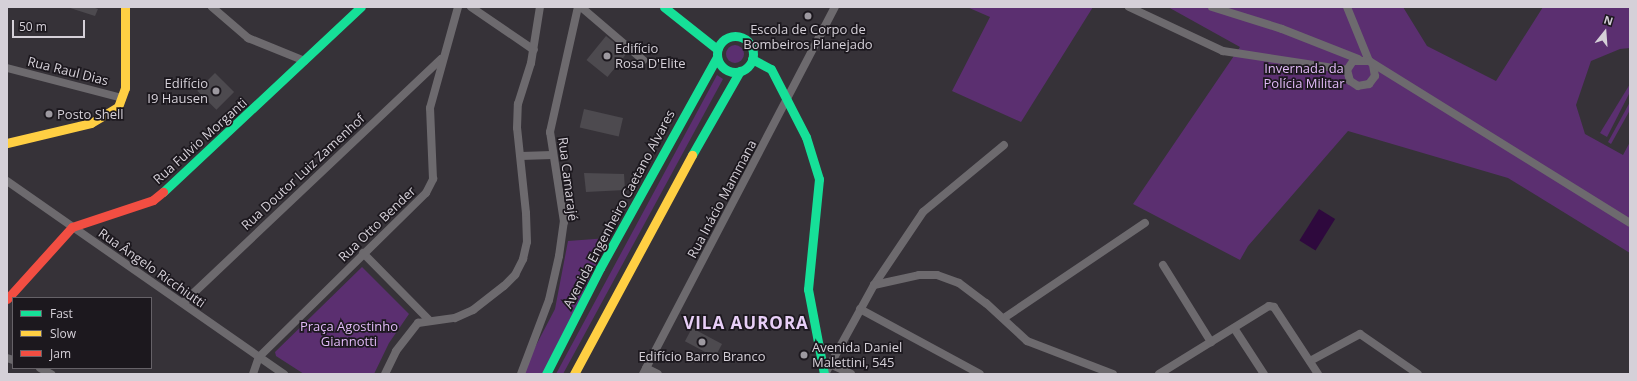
<!DOCTYPE html>
<html>
<head>
<meta charset="utf-8">
<style>
  body { margin:0 }
  #map { position:relative; width:1637px; height:381px; overflow:hidden; background:#363238; font-family:"Open Sans",sans-serif }
  div>[style] { position:absolute }
  [style*='--x'] { left:calc(var(--x)*1px); top:calc(var(--y)*1px); width:calc(var(--w)*1px); rotate:calc(var(--a)*1deg) }
  .green>* { inset:0; background:#5b2f70 }
  .round { border-radius:50% }
  .water>* { inset:0; background:#2e093d; transform-origin:0 0 }
  .building>* { inset:0; background:#4d4a4f; transform-origin:0 0 }
  .street>* { height:8px; margin:-4px; padding:0 4px; transform-origin:4px; border-radius:4px; background:#6d6a6e }
  .fast>* { height:9px; margin:-4.5px; padding:0 4.5px; transform-origin:4.5px; border-radius:4.5px; background:#16e098 }
  .fast>.ring { margin:-4.5px; padding:0; box-sizing:content-box; background:none; border:9px solid #16e098; border-radius:50% }
  .slow>* { height:9px; margin:-4.5px; padding:0 4.5px; transform-origin:4.5px; border-radius:4.5px; background:#ffcf43 }
  .jam>* { height:9px; margin:-4.5px; padding:0 4.5px; transform-origin:4.5px; border-radius:4.5px; background:#f24e42 }
  .dots>* { width:11px; height:11px; translate:-50% -50%; box-sizing:border-box; border:2px solid #1c181e; border-radius:50% }
  span { translate:-50% -50%; white-space:nowrap; text-align:center; line-height:1.15; -webkit-text-stroke:3.5px #1c181e; paint-order:stroke }
  .poi-label { font-size:13px; color:#d5d0d8 }
  .left { translate:0 -50%; text-align:left }
  .right { translate:-100% -50%; text-align:right }
  .park-label { font-size:13px; color:#e1b9f7 }
  .street-label { font-size:13px; color:#d5d0d8 }
  .district-label { font-size:17px; color:#e8cff7; font-weight:700; letter-spacing:1px }
  .frame { position:absolute; inset:0; border:8px solid #d5d0d8; pointer-events:none }
  .legend { position:absolute; left:12px; top:297px; width:140px; height:72px; box-sizing:border-box; background:#1c181e; border:1px solid #666268; margin:0; padding:5px 7px; list-style:none; font-size:12px; color:#d5d0d8 }
  .legend li { display:flex; align-items:center; gap:8px; height:20px }
  .legend b { width:20px; border:1px solid #666268 }
  .north { position:absolute; left:1585px; top:12px; width:40px; height:40px; -webkit-text-stroke:3px #1c181e; paint-order:stroke; rotate:17deg; font-size:11px; font-weight:700; line-height:16px; text-align:center; color:#d5d0d8 }
  .north::after { content:''; display:block; margin:auto; width:14px; height:18px; background:#d5d0d8; clip-path:polygon(50% 0,100% 100%,50% 72%,0 100%) }
  .scale { position:absolute; left:12px; top:20px; width:73px; height:18px; box-sizing:border-box; border:2px solid #d5d0d8; border-top:0; padding-left:5px; font-size:12px; line-height:14px; white-space:nowrap; color:#d5d0d8; -webkit-text-stroke:3px #1c181e; paint-order:stroke }
</style>
</head>
<body>
<div id="map">
  <div class="green">
    <i style="clip-path:polygon(967px 7px,1093px 7px,1021px 122px,952px 91px,990px 17px)"></i>
    <i style="clip-path:polygon(1168px 7px,1403px 7px,1427px 46px,1496px 81px,1543px 7px,1630px 7px,1630px 48px,1620px 49px,1591px 61px,1576px 105px,1585px 134px,1623px 155px,1630px 142px,1630px 253px,1508px 178px,1348px 131px,1248px 246px,1240px 260px,1133px 204px,1240px 47px)"></i>
    <i class="round" style="left:726px;top:45px;width:18px;height:18px"></i>
    <i style="clip-path:polygon(717px 75px,723px 79px,563px 374px,556px 374px)"></i>
    <i style="clip-path:polygon(1630px 84px,1630px 92px,1607px 137px,1600px 133px)"></i>
    <i style="clip-path:polygon(1630px 102px,1630px 110px,1611px 144px,1608px 142px)"></i>
    <i style="clip-path:polygon(608px 238px,546px 374px,521px 374px,555px 309px,568px 241px)"></i>
    <i style="clip-path:polygon(362px 267px,409px 314px,389px 343px,374px 374px,304px 374px,276px 356px,275px 352px)"></i>
  </div>
  <div class="water">
    <i style="left:1319px;top:209px;width:19px;height:37px;rotate:32deg"></i>
  </div>
  <div class="building">
    <i style="clip-path:polygon(67px 7px,92px 7px,98px 9px,95px 16px)"></i>
    <i style="left:606px;top:36px;width:27px;height:31px;rotate:39deg"></i>
    <i style="left:215px;top:73px;width:27px;height:25px;rotate:45deg"></i>
    <i style="left:584px;top:109px;width:40px;height:19px;rotate:13deg"></i>
    <i style="clip-path:polygon(584px 173px,624px 174px,625px 190px,586px 192px)"></i>
    <i style="left:692px;top:328px;width:34px;height:15px;rotate:28deg"></i>
  </div>
  <div class="street">
    <i style="--x:212;--y:7;--w:48;--a:40.7"></i>
    <i style="--x:248;--y:38;--w:61;--a:22"></i>
    <i style="--x:471;--y:7;--w:76;--a:34.3"></i>
    <i style="--x:581;--y:7;--w:82;--a:40.5"></i>
    <i style="--x:1129;--y:7;--w:104;--a:25.1"></i>
    <i style="--x:1223;--y:51;--w:125;--a:8.7"></i>
    <i style="--x:1212;--y:7;--w:73;--a:17.4"></i>
    <i style="--x:1282;--y:29;--w:82;--a:21.5"></i>
    <i style="--x:1347;--y:7;--w:58;--a:67.8"></i>
    <i style="--x:1373;--y:65;--w:11;--a:80"></i>
    <i style="--x:1375;--y:76;--w:10;--a:127"></i>
    <i style="--x:1369;--y:84;--w:11;--a:170"></i>
    <i style="--x:1358;--y:86;--w:9;--a:-148"></i>
    <i style="--x:1350;--y:81;--w:11;--a:-105"></i>
    <i style="--x:1347;--y:70;--w:11;--a:-56"></i>
    <i style="--x:1353;--y:61;--w:16;--a:0"></i>
    <i style="--x:1369;--y:61;--w:307;--a:31.8"></i>
    <i style="--x:7;--y:68;--w:119;--a:14.6"></i>
    <i style="--x:521;--y:156;--w:31;--a:-2"></i>
    <i style="--x:7;--y:181;--w:338;--a:34.9"></i>
    <i style="--x:363;--y:253;--w:93;--a:45.4"></i>
    <i style="--x:1163;--y:265;--w:91;--a:58.1"></i>
    <i style="--x:874;--y:285;--w:88;--a:-56.1"></i>
    <i style="--x:923;--y:212;--w:105;--a:-39.6"></i>
    <i style="--x:183;--y:303;--w:355;--a:-43.4"></i>
    <i style="--x:860;--y:309;--w:136;--a:28.4"></i>
    <i style="--x:1004;--y:318;--w:170;--a:-34"></i>
    <i style="--x:1234;--y:328;--w:55;--a:56.9"></i>
    <i style="--x:7;--y:358;--w:6;--a:18"></i>
    <i style="--x:1310;--y:361;--w:57;--a:-28.4"></i>
    <i style="--x:1360;--y:334;--w:70;--a:34.6"></i>
    <i style="--x:830;--y:364;--w:23;--a:25"></i>
    <i style="--x:40;--y:368;--w:13;--a:29"></i>
    <i style="--x:646;--y:368;--w:13;--a:27"></i>
    <i style="--x:253;--y:374;--w:18;--a:-71"></i>
    <i style="--x:259;--y:357;--w:234;--a:-44.5"></i>
    <i style="--x:426;--y:193;--w:16;--a:-63"></i>
    <i style="--x:433;--y:179;--w:71;--a:-92.4"></i>
    <i style="--x:430;--y:108;--w:105;--a:-74.5"></i>
    <i style="--x:385;--y:374;--w:25;--a:-64"></i>
    <i style="--x:396;--y:351;--w:36;--a:-52"></i>
    <i style="--x:418;--y:323;--w:37;--a:-8"></i>
    <i style="--x:455;--y:318;--w:20;--a:-24"></i>
    <i style="--x:473;--y:310;--w:39;--a:-38"></i>
    <i style="--x:504;--y:286;--w:16;--a:-45"></i>
    <i style="--x:515;--y:275;--w:18;--a:-63"></i>
    <i style="--x:523;--y:259;--w:17;--a:-77"></i>
    <i style="--x:527;--y:242;--w:29;--a:-92"></i>
    <i style="--x:526;--y:213;--w:85;--a:-96"></i>
    <i style="--x:517;--y:128;--w:24;--a:-88"></i>
    <i style="--x:518;--y:104;--w:43;--a:-72.4"></i>
    <i style="--x:531;--y:63;--w:57;--a:-80.9"></i>
    <i style="--x:521;--y:374;--w:79;--a:-69.3"></i>
    <i style="--x:549;--y:300;--w:45;--a:-77.2"></i>
    <i style="--x:559;--y:256;--w:34;--a:-82"></i>
    <i style="--x:564;--y:222;--w:91;--a:-98.8"></i>
    <i style="--x:550;--y:132;--w:128;--a:-77.4"></i>
    <i style="--x:643;--y:374;--w:414;--a:-62.4"></i>
    <i style="--x:825;--y:374;--w:102;--a:-61.2"></i>
    <i style="--x:874;--y:285;--w:46;--a:-12.5"></i>
    <i style="--x:919;--y:275;--w:18;--a:0"></i>
    <i style="--x:937;--y:275;--w:23;--a:20"></i>
    <i style="--x:959;--y:283;--w:34;--a:37"></i>
    <i style="--x:986;--y:303;--w:56;--a:42.8"></i>
    <i style="--x:1027;--y:341;--w:92;--a:21"></i>
    <i style="--x:1159;--y:374;--w:129;--a:-31.7"></i>
    <i style="--x:1269;--y:306;--w:5;--a:11"></i>
    <i style="--x:1274;--y:307;--w:80;--a:56.7"></i>
  </div>
  <div class="fast">
    <i style="--x:664;--y:7;--w:68;--a:38.4"></i>
    <i class="ring" style="left:717px;top:36px;width:27px;height:27px"></i>
    <i style="--x:752;--y:59;--w:21;--a:28"></i>
    <i style="--x:771;--y:69;--w:76;--a:62.8"></i>
    <i style="--x:806;--y:137;--w:44;--a:72.8"></i>
    <i style="--x:819;--y:179;--w:111;--a:95.7"></i>
    <i style="--x:808;--y:289;--w:86;--a:79.3"></i>
    <i style="--x:692;--y:155;--w:97;--a:-60.3"></i>
    <i style="--x:163;--y:192;--w:271;--a:-43.1"></i>
    <i style="--x:546;--y:374;--w:119;--a:-63"></i>
    <i style="--x:600;--y:268;--w:241;--a:-61"></i>
  </div>
  <div class="slow">
    <i style="--x:7;--y:143;--w:86;--a:-13.4"></i>
    <i style="--x:91;--y:123;--w:31;--a:-31"></i>
    <i style="--x:118;--y:107;--w:20;--a:-70"></i>
    <i style="--x:125;--y:88;--w:81;--a:-90"></i>
    <i style="--x:574;--y:374;--w:249;--a:-61.7"></i>
  </div>
  <div class="jam">
    <i style="--x:7;--y:299;--w:97;--a:-47.9"></i>
    <i style="--x:72;--y:227;--w:85;--a:-18.4"></i>
    <i style="--x:153;--y:200;--w:13;--a:-39"></i>
  </div>
  <div class="dots">
    <i style="left:808px;top:16px;background:#9d99a0"></i>
    <i style="left:607px;top:56px;background:#9d99a0"></i>
    <i style="left:216px;top:91px;background:#9d99a0"></i>
    <i style="left:49px;top:114px;background:#9d99a0"></i>
    <i style="left:702px;top:342px;background:#9d99a0"></i>
    <i style="left:804px;top:355px;background:#9d99a0"></i>
  </div>
  <div class="poi-label">
    <span style="left:808px;top:37px">Escola de Corpo de<br>Bombeiros Planejado</span>
    <span class="left" style="left:615px;top:56px">Edifício<br>Rosa D'Elite</span>
    <span class="right" style="left:208px;top:91px">Edifício<br>I9 Hausen</span>
    <span class="left" style="left:57px;top:114px">Posto Shell</span>
    <span class="left" style="left:812px;top:355px">Avenida Daniel<br>Malettini, 545</span>
    <span style="left:702px;top:356px">Edifício Barro Branco</span>
  </div>
  <div class="park-label">
    <span style="left:1304px;top:76px">Invernada da<br>Polícia Militar</span>
    <span style="left:349px;top:334px">Praça Agostinho<br>Giannotti</span>
  </div>
  <div class="street-label">
    <span style="left:68px;top:71px;rotate:14deg">Rua Raul Dias</span>
    <span style="left:200px;top:141px;rotate:-42deg">Rua Fulvio Morganti</span>
    <span style="left:303px;top:172px;rotate:-43deg">Rua Doutor Luiz Zamenhof</span>
    <span style="left:568px;top:179px;rotate:83deg">Rua Camarajé</span>
    <span style="left:722px;top:199px;rotate:-62deg">Rua Inácio Mammana</span>
    <span style="left:619px;top:209px;rotate:-62deg">Avenida Engenheiro Caetano Alvares</span>
    <span style="left:377px;top:224px;rotate:-44deg">Rua Otto Bender</span>
    <span style="left:152px;top:268px;rotate:35deg">Rua Ângelo Ricchiutti</span>
  </div>
  <div class="district-label">
    <span style="left:746px;top:323px">VILA AURORA</span>
  </div>
  <div class="frame"></div>
  <ul class="legend">
  <li><b style="height:5px;background:#16e098"></b>Fast</li>
  <li><b style="height:5px;background:#ffcf43"></b>Slow</li>
  <li><b style="height:5px;background:#f24e42"></b>Jam</li>
  </ul>
  <div class="north">N</div>
  <div class="scale">50 m</div>
</div>
</body>
</html>
